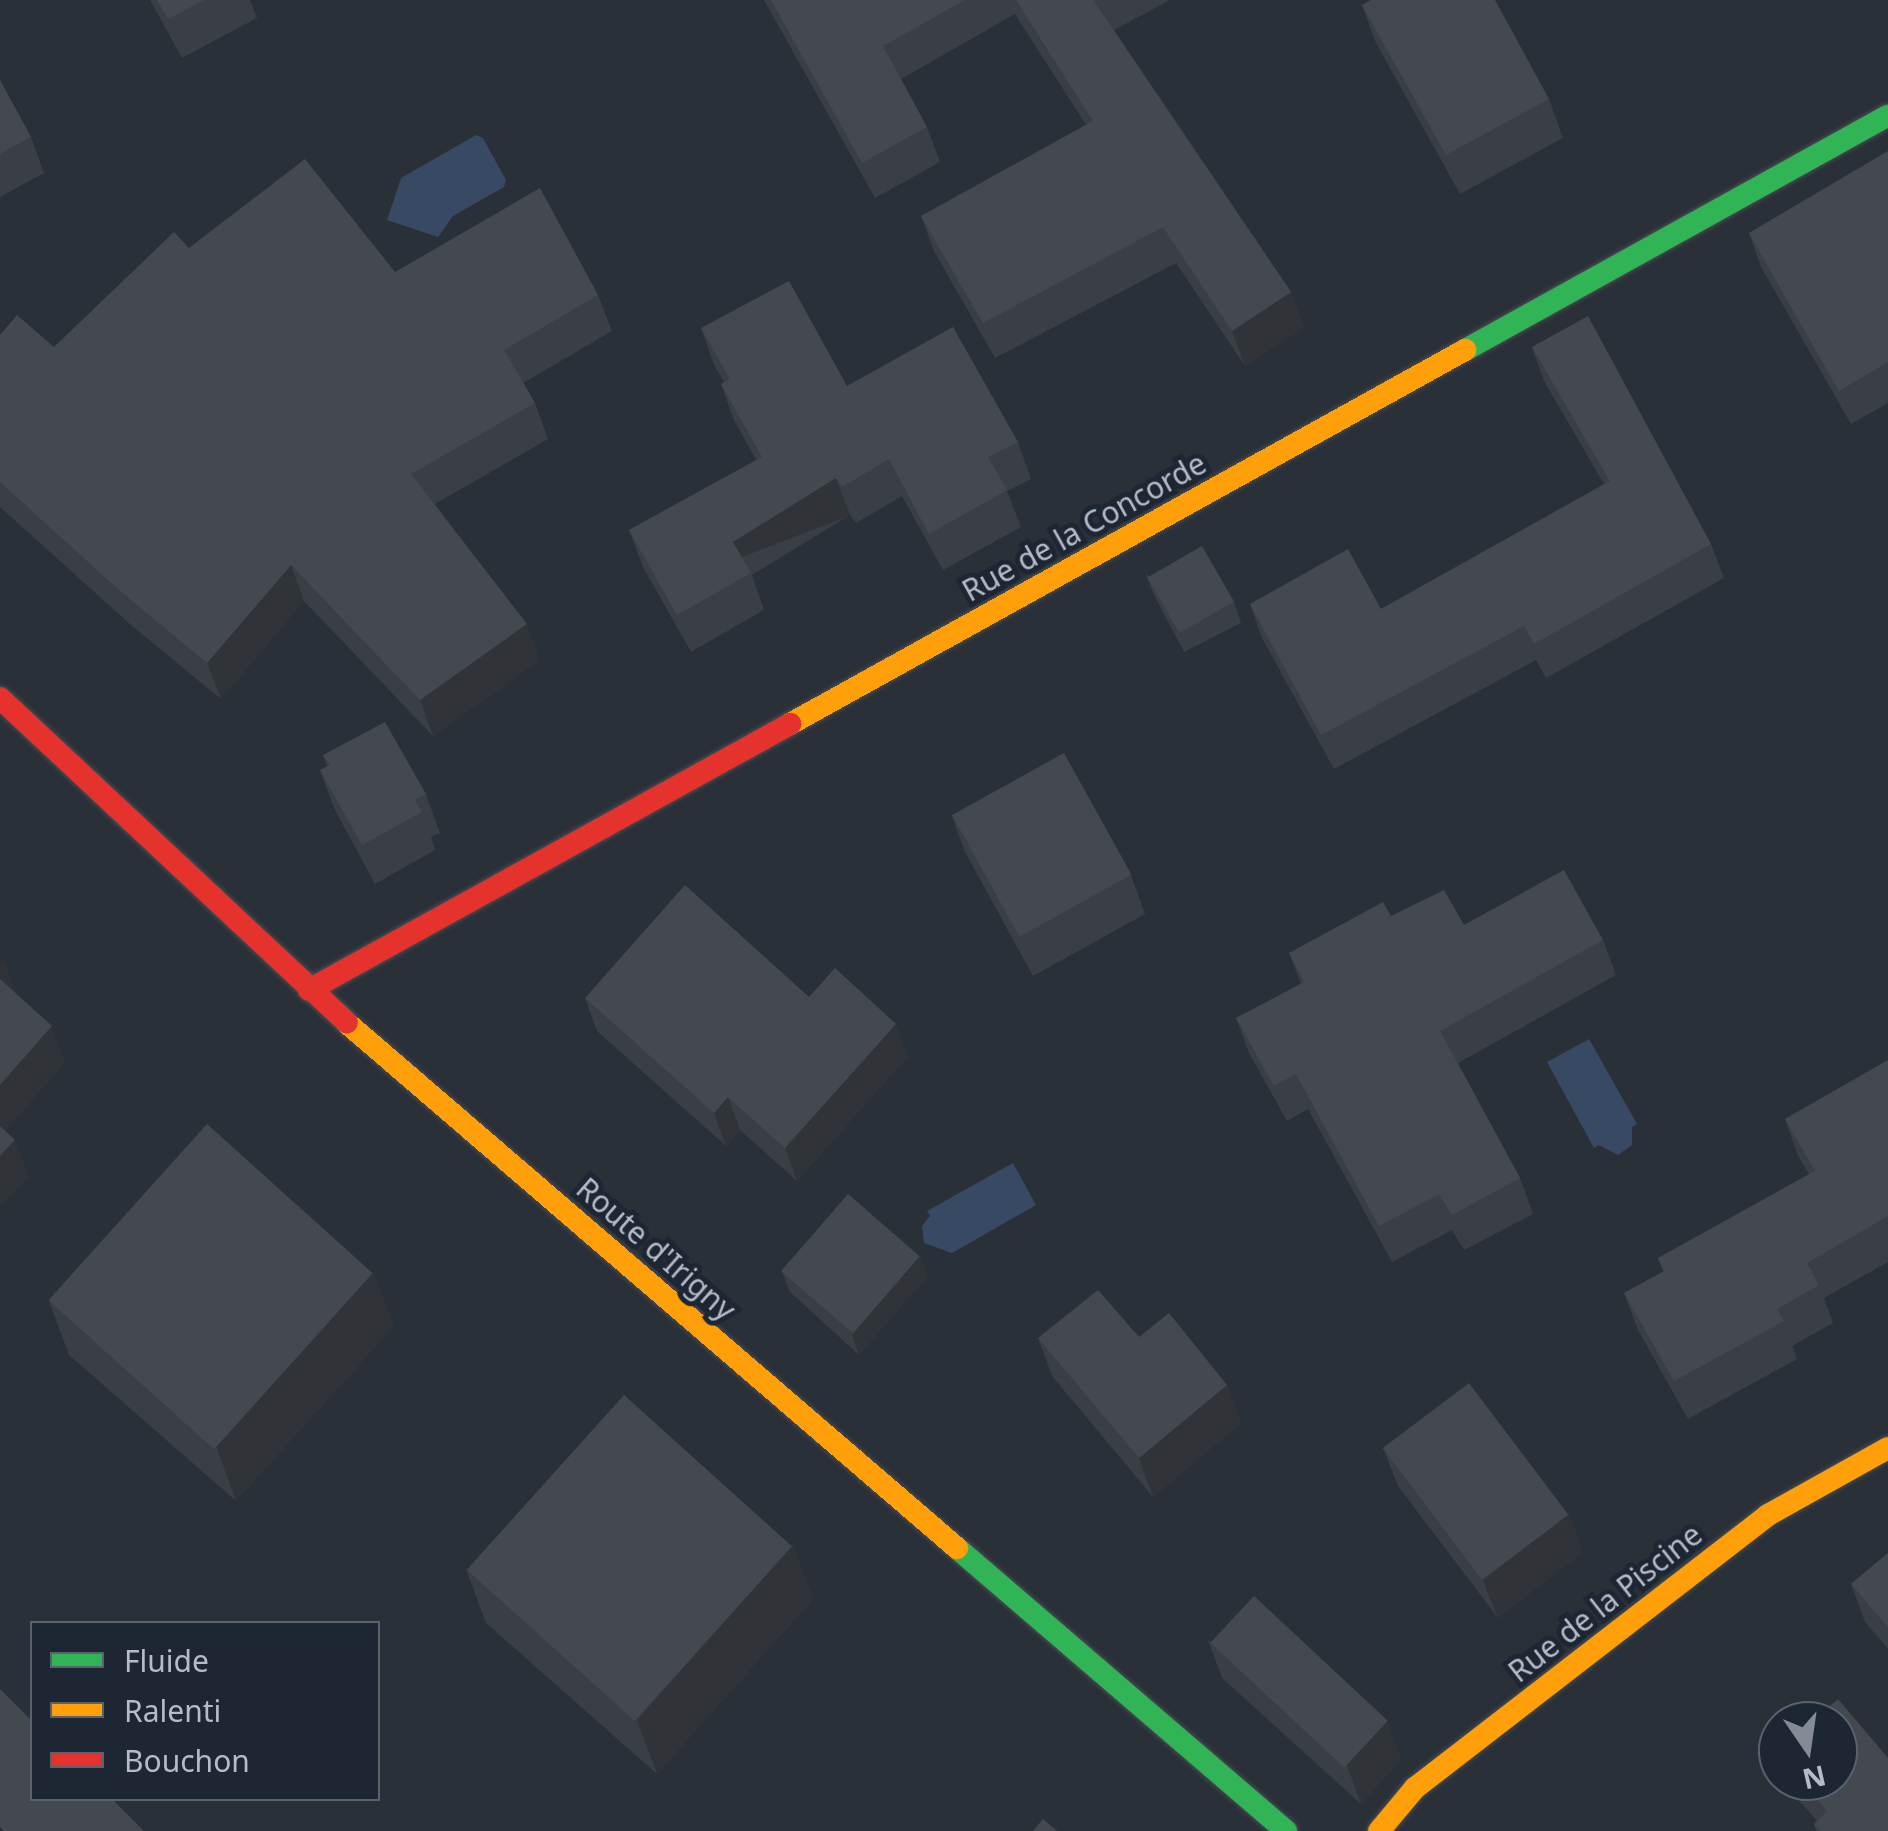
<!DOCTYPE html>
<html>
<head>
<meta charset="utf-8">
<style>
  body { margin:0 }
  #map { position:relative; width:1888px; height:1831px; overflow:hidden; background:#2a3038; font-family:"Noto Sans",sans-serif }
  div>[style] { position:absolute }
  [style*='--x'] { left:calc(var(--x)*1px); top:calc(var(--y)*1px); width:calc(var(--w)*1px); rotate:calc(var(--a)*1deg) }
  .water>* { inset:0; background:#384963 }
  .roads { filter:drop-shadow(0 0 2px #484c53) drop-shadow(0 0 2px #484c53) }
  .fast>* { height:22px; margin:-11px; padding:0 11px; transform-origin:11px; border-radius:11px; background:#30b455 }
  .slow>* { height:22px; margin:-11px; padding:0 11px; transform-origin:11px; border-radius:11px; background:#ff9f0a }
  .jam>* { height:22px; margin:-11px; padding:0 11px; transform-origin:11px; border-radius:11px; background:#e5322d }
  .wall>* { inset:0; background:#3a3f45 }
  .shaded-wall>* { inset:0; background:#303338; transform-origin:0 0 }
  .building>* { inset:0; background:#444950; transform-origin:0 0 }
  span { translate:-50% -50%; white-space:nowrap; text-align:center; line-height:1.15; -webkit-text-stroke:10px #1d2633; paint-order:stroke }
  .street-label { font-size:30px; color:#b4bcc9 }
  .legend { position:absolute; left:30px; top:1621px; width:350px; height:180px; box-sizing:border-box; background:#1d2633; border:2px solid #59626f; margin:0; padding:12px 18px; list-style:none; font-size:30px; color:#b4bcc9 }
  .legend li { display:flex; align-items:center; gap:20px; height:50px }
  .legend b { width:50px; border:2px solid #59626f }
  .north { position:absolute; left:1758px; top:1701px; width:100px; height:100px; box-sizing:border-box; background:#1d2633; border:2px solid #59626f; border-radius:50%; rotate:167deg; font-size:28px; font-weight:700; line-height:40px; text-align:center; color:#b4bcc9 }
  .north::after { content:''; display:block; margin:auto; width:35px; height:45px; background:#848b96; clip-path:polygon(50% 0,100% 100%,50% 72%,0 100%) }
</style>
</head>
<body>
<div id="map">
  <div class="water">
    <i style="clip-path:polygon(476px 135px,483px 138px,506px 180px,504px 187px,453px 216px,438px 237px,387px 220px,401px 178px)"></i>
    <i style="clip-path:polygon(1589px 1039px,1637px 1124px,1632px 1127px,1632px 1145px,1618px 1155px,1599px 1145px,1594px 1148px,1547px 1062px)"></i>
    <i style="clip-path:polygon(1013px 1163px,1036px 1205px,952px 1253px,924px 1243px,922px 1226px,930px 1216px,927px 1211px)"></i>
  </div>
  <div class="roads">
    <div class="fast">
      <i style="--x:1465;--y:350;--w:483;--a:-29"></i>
      <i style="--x:957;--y:1548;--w:434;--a:40.7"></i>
    </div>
    <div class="slow">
      <i style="--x:790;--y:724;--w:772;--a:-28.99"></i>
      <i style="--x:347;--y:1023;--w:805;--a:40.72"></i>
      <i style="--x:1379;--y:1831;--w:56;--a:-50.1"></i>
      <i style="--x:1415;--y:1788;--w:446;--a:-37.7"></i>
      <i style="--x:1768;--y:1515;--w:137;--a:-29.2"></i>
    </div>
    <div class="jam">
      <i style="--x:0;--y:698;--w:475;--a:43.1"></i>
      <i style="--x:309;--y:990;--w:550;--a:-28.94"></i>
    </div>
  </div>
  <div class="wall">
    <i style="clip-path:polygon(150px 0,250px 0,257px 18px,182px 58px)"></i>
    <i style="clip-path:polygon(764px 0,1170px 0,1114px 30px,1291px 292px,1304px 328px,1245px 366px,1176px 263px,995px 358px,934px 251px,921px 216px,1086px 125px,1015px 14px,901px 79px,927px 127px,940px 162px,875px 198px)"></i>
    <i style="clip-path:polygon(1362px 5px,1549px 99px,1563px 138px,1460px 194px,1376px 43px)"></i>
    <i style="clip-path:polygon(0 80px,31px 137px,44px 173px,0 197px)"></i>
    <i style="clip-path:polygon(1888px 151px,1888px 403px,1851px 424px,1761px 267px,1749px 233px)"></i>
    <i style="clip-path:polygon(189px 248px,598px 295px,612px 331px,523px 383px,535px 403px,548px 439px,435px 504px,540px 660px,433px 736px,304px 601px,221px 699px,132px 626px,0 507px,0 335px,54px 347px)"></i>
    <i style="clip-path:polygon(701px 328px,847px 386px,1018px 442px,1031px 479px,1007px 491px,1021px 527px,943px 570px,902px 496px,856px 523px,850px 515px,752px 575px,764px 610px,691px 652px,643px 567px,629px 530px,756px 460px,734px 420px,721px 384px,724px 382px,714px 365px)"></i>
    <i style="clip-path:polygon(1532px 347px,1711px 544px,1724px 578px,1546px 678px,1536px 660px,1334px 769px,1262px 638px,1250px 604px,1381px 609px,1604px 484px,1544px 381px)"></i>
    <i style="clip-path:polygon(1146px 575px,1234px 602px,1241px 623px,1184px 652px,1154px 595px)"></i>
    <i style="clip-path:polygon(323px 755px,426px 794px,440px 833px,431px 837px,435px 850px,375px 884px,334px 808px,320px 770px,327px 766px)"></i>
    <i style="clip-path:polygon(951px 814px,1131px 875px,1145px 914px,1033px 976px,965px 852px)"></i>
    <i style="clip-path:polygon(1391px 916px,1603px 940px,1616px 975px,1458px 1063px,1520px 1178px,1533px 1214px,1464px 1250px,1452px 1230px,1392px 1262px,1308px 1109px,1287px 1121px,1249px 1053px,1236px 1018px,1301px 984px,1289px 953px)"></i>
    <i style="clip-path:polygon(809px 997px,908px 1056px,797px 1181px,740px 1130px,726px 1146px,597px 1031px,585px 998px)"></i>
    <i style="clip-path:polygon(1888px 1060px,1888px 1262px,1824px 1298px,1833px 1323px,1792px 1346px,1797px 1359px,1688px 1419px,1638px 1330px,1624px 1293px,1663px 1272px,1658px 1258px,1809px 1174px,1798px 1156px,1785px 1119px)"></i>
    <i style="clip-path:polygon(920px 1256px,928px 1276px,859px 1355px,790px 1292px,782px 1272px)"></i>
    <i style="clip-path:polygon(49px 1301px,394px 1326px,236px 1501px,69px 1355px)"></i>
    <i style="clip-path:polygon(1139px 1337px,1227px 1385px,1241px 1423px,1153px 1497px,1052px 1376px,1038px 1338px)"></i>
    <i style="clip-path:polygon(1383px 1448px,1569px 1514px,1583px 1552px,1498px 1618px,1398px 1486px)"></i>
    <i style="clip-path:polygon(793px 1545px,813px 1599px,657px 1774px,486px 1623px,466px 1569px)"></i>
    <i style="clip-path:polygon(1888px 1553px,1888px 1649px,1865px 1622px,1851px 1584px)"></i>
    <i style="clip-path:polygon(1208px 1640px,1387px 1721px,1401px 1760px,1361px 1804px,1222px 1678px)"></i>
    <i style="clip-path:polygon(1787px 1781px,1838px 1781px,1888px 1831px,1816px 1831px,1814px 1824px,1817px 1821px,1790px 1790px)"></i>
  </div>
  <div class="shaded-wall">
    <i style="clip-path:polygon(1291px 292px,1304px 328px,1245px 366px,1232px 331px)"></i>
    <i style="left:836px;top:478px;width:40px;height:121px;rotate:69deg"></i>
    <i style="clip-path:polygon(291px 565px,304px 601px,221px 699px,207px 663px)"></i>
    <i style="clip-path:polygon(527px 624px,540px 660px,433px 736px,420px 700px)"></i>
    <i style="clip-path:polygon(4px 959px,17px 996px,0 994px,0 963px)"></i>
    <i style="clip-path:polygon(896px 1024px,908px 1056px,797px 1181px,785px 1148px)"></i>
    <i style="clip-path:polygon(52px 1026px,65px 1063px,0 1137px,0 1085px)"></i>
    <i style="clip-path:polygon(728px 1097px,740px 1130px,726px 1146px,714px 1113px)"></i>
    <i style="clip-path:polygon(15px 1140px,29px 1177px,0 1207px,0 1156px)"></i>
    <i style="clip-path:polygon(920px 1256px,928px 1276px,859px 1355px,852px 1335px)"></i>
    <i style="clip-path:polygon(374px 1272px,394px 1326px,236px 1501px,216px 1446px)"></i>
    <i style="clip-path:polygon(1227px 1385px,1241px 1423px,1153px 1497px,1139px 1458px)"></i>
    <i style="clip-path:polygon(1569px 1514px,1583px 1552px,1498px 1618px,1483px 1580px)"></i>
    <i style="clip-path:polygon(793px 1545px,813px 1599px,657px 1774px,637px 1720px)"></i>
    <i style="clip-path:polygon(1387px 1721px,1401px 1760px,1361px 1804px,1347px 1765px)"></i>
  </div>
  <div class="building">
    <i style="clip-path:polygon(157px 0,204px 0,168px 19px)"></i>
    <i style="clip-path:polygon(771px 0,965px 0,883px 46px,927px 127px,862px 163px)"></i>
    <i style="clip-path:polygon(1016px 0,1093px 0,1291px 292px,1232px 331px,1163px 227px,983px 323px,921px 216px,1093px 121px)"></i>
    <i style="clip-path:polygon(1371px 0,1495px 0,1549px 99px,1446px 155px,1362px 5px)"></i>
    <i style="clip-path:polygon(0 80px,31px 137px,0 154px)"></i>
    <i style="clip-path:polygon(1888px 151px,1888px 362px,1839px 391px,1749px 233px)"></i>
    <i style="clip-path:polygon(305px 159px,395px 272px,540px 188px,598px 295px,504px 350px,535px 403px,411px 474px,527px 624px,420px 700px,291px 565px,207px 663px,119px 590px,0 482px,0 335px,17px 315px,54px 347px,174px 232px,189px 248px)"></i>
    <i style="clip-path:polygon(789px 281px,847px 386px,953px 327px,1018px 442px,988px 457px,1007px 490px,929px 534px,889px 459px,842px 487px,836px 478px,733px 542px,751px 573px,677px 615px,629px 530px,762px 457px,721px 384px,730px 379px,701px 328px)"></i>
    <i style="clip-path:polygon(1588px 316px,1711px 544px,1534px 644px,1524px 626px,1321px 735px,1250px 604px,1348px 549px,1381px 609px,1610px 481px,1532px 347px)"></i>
    <i style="left:1202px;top:546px;width:64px;height:63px;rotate:60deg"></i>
    <i style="clip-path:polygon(385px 722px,426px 794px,415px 800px,422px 812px,362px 845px,320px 770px,330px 765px,323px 755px)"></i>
    <i style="left:1064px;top:753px;width:139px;height:128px;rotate:61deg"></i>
    <i style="clip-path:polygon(1564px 870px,1603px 940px,1440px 1031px,1520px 1178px,1452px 1215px,1439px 1194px,1379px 1226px,1296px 1074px,1274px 1086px,1236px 1018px,1304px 982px,1289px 953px,1383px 902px,1391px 916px,1444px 890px,1464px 925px)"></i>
    <i style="clip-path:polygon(685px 885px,809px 997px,835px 968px,896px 1024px,785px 1148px,728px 1097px,714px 1113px,585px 998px)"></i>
    <i style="clip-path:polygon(0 979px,52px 1026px,0 1085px)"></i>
    <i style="clip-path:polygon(1888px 1060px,1888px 1216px,1807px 1263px,1819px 1285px,1777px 1309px,1784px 1321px,1674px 1381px,1624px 1293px,1664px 1271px,1658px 1258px,1815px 1171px,1785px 1119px)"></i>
    <i style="left:207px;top:1124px;width:223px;height:237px;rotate:42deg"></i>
    <i style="clip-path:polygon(0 1126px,15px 1140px,0 1156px)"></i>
    <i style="left:848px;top:1194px;width:95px;height:102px;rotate:41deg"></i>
    <i style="clip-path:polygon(1098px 1290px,1139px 1337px,1169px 1313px,1227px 1385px,1139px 1458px,1038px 1338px)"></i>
    <i style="left:1469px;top:1383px;width:165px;height:108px;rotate:53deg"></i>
    <i style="left:624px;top:1395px;width:226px;height:235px;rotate:42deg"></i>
    <i style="clip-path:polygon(1888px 1553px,1888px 1627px,1851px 1584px)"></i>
    <i style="left:1254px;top:1596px;width:183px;height:64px;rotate:43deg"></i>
    <i style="clip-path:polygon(0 1689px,32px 1721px,32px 1798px,111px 1798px,144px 1831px,4px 1831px,0 1827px)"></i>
    <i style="clip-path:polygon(1838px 1699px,1888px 1758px,1888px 1831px,1820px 1831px,1814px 1824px,1827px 1811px,1801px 1781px,1838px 1781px,1838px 1721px,1812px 1721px)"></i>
    <i style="clip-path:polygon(1043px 1819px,1057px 1831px,1033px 1831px)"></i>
  </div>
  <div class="street-label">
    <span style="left:1084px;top:527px;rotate:-29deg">Rue de la Concorde</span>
    <span style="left:656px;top:1249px;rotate:41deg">Route d'Irigny</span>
    <span style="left:1605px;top:1603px;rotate:-38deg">Rue de la Piscine</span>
  </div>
  <ul class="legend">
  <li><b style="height:12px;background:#30b455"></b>Fluide</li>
  <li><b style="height:12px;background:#ff9f0a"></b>Ralenti</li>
  <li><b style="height:12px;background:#e5322d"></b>Bouchon</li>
  </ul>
  <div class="north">N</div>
</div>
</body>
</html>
